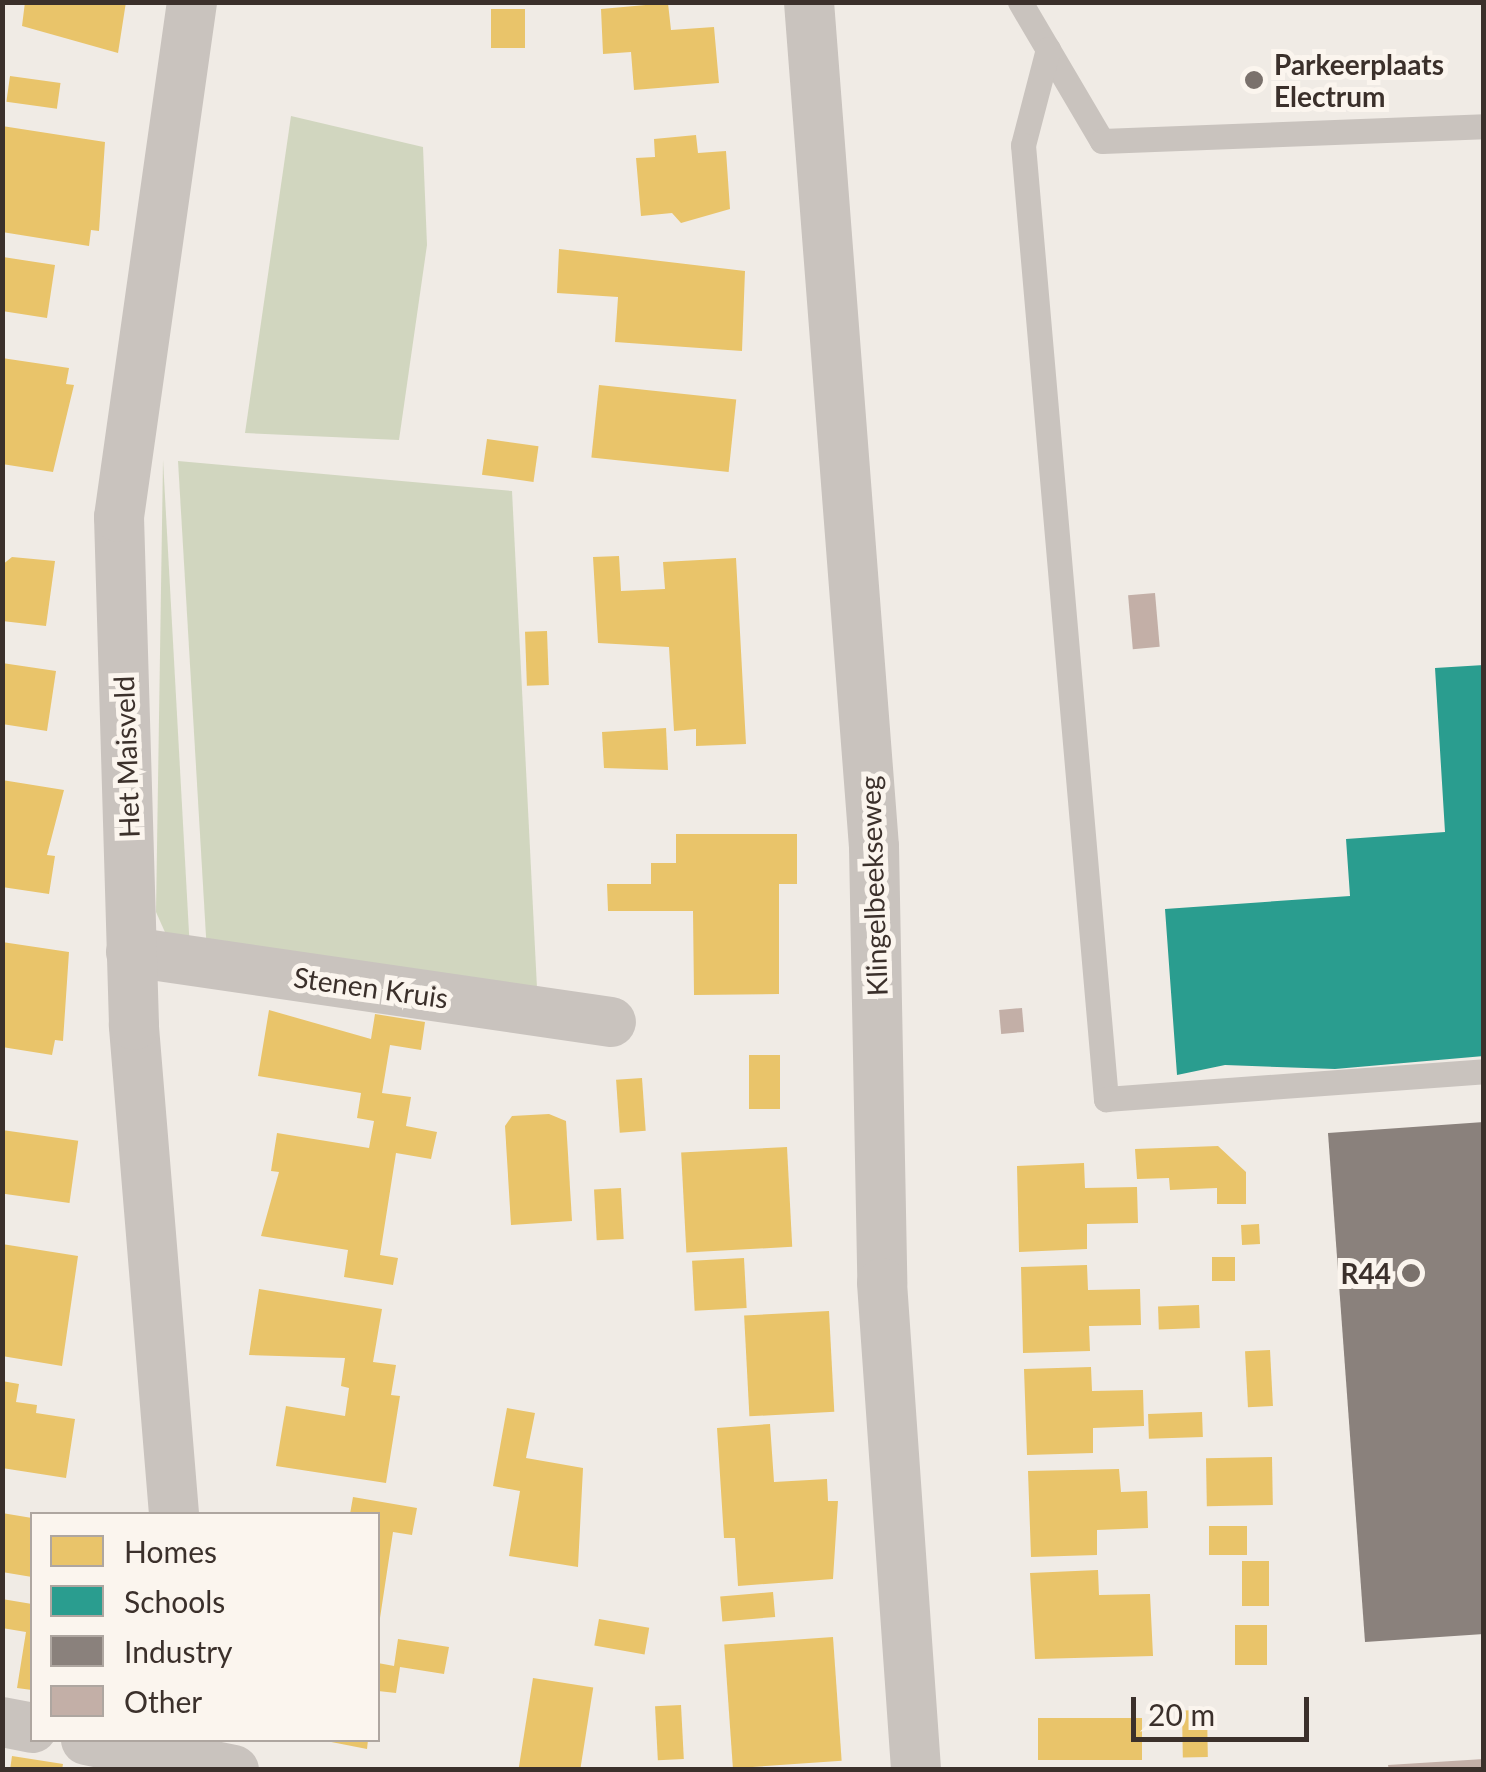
<!DOCTYPE html>
<html>
<head>
<meta charset="utf-8">
<style>
  body { margin:0 }
  #map { position:relative; width:1486px; height:1772px; overflow:hidden; background:#f0ebe5; font-family:Lato,sans-serif }
  div>[style] { position:absolute }
  [style*='--x'] { left:calc(var(--x)*1px); top:calc(var(--y)*1px); width:calc(var(--w)*1px); rotate:calc(var(--a)*1deg) }
  .green>* { inset:0; background:#d1d6bf }
  .homes>* { inset:0; background:#e9c46a; transform-origin:0 0 }
  .schools>* { inset:0; background:#2a9d8f }
  .industry>* { inset:0; background:#8a817c }
  .building>* { inset:0; background:#c3afa7; transform-origin:0 0 }
  .service>* { height:25px; margin:-12.5px; padding:0 12.5px; transform-origin:12.5px; border-radius:12.5px; background:#c9c3be }
  .minor>* { height:50px; margin:-25px; padding:0 25px; transform-origin:25px; border-radius:25px; background:#c9c3be }
  .dots>* { width:28px; height:28px; translate:-50% -50%; box-sizing:border-box; border:5px solid #fbf5ee; border-radius:50% }
  span { translate:-50% -50%; white-space:nowrap; text-align:center; line-height:1.15; -webkit-text-stroke:10px #fbf5ee; paint-order:stroke }
  .poi-label { font-size:28px; color:#3b302b; font-weight:700 }
  .left { translate:0 -50%; text-align:left }
  .right { translate:-100% -50%; text-align:right }
  .street-label { font-size:28px; color:#3b302b }
  .frame { position:absolute; inset:0; border:5px solid #3b302b; pointer-events:none }
  .legend { position:absolute; left:30px; top:1512px; width:350px; height:230px; box-sizing:border-box; background:#fbf5ee; border:2px solid #aea6a0; margin:0; padding:12px 18px; list-style:none; font-size:30px; color:#3b302b }
  .legend li { display:flex; align-items:center; gap:20px; height:50px }
  .legend b { width:50px; border:2px solid #aea6a0 }
  .scale { position:absolute; left:1131px; top:1697px; width:178px; height:45px; box-sizing:border-box; border:5px solid #3b302b; border-top:0; padding-left:12px; font-size:30px; line-height:35px; white-space:nowrap; color:#3b302b; -webkit-text-stroke:8px #fbf5ee; paint-order:stroke }
</style>
</head>
<body>
<div id="map">
  <div class="green">
    <i style="clip-path:polygon(291px 116px,423px 147px,427px 245px,399px 440px,245px 433px)"></i>
    <i style="clip-path:polygon(163px 460px,190px 951px,172px 948px,156px 912px)"></i>
    <i style="clip-path:polygon(178px 461px,512px 491px,537px 988px,207px 953px)"></i>
  </div>
  <div class="homes">
    <i style="clip-path:polygon(25px 2px,126px 2px,118px 53px,22px 26px)"></i>
    <i style="clip-path:polygon(668px 3px,671px 30px,714px 27px,719px 83px,634px 90px,631px 52px,603px 54px,601px 9px)"></i>
    <i style="left:491px;top:9px;width:34px;height:39px"></i>
    <i style="left:10px;top:76px;width:51px;height:26px;rotate:8deg"></i>
    <i style="clip-path:polygon(2px 126px,105px 142px,99px 231px,91px 230px,89px 246px,2px 232px)"></i>
    <i style="clip-path:polygon(696px 135px,698px 153px,726px 151px,730px 209px,681px 223px,672px 213px,641px 216px,636px 158px,655px 157px,654px 139px)"></i>
    <i style="clip-path:polygon(559px 249px,745px 271px,742px 351px,615px 342px,618px 297px,557px 293px)"></i>
    <i style="clip-path:polygon(3px 257px,55px 265px,47px 318px,2px 311px)"></i>
    <i style="clip-path:polygon(2px 358px,69px 368px,66px 384px,74px 385px,53px 472px,2px 464px)"></i>
    <i style="left:599px;top:385px;width:138px;height:73px;rotate:6deg"></i>
    <i style="left:487px;top:439px;width:52px;height:36px;rotate:8deg"></i>
    <i style="clip-path:polygon(619px 556px,621px 591px,665px 589px,663px 562px,736px 558px,746px 744px,696px 746px,696px 729px,674px 731px,669px 647px,598px 643px,593px 557px)"></i>
    <i style="clip-path:polygon(12px 557px,55px 561px,46px 626px,2px 621px,2px 565px)"></i>
    <i style="left:547px;top:631px;width:54px;height:22px;rotate:88deg"></i>
    <i style="clip-path:polygon(2px 663px,56px 671px,47px 731px,2px 724px)"></i>
    <i style="clip-path:polygon(666px 728px,668px 770px,604px 768px,602px 732px)"></i>
    <i style="clip-path:polygon(2px 780px,64px 790px,47px 855px,55px 856px,49px 894px,2px 887px)"></i>
    <i style="clip-path:polygon(676px 834px,797px 834px,797px 884px,779px 884px,779px 994px,694px 995px,693px 911px,608px 911px,607px 884px,651px 884px,651px 863px,676px 863px)"></i>
    <i style="clip-path:polygon(2px 942px,69px 952px,63px 1041px,55px 1040px,52px 1055px,2px 1047px)"></i>
    <i style="clip-path:polygon(269px 1010px,371px 1039px,375px 1014px,425px 1022px,421px 1050px,390px 1045px,382px 1093px,411px 1097px,406px 1126px,437px 1132px,431px 1159px,396px 1153px,380px 1255px,398px 1258px,393px 1285px,344px 1277px,348px 1250px,261px 1236px,279px 1172px,271px 1171px,277px 1133px,369px 1148px,374px 1121px,357px 1118px,361px 1093px,258px 1076px)"></i>
    <i style="left:749px;top:1055px;width:31px;height:54px"></i>
    <i style="left:642px;top:1078px;width:53px;height:26px;rotate:86deg"></i>
    <i style="clip-path:polygon(549px 1114px,566px 1121px,572px 1221px,511px 1225px,505px 1126px,512px 1116px)"></i>
    <i style="left:2px;top:1130px;width:77px;height:63px;rotate:8deg"></i>
    <i style="clip-path:polygon(1218px 1146px,1246px 1172px,1246px 1204px,1217px 1204px,1217px 1188px,1170px 1190px,1169px 1178px,1137px 1179px,1135px 1149px)"></i>
    <i style="left:787px;top:1147px;width:100px;height:106px;rotate:87deg"></i>
    <i style="clip-path:polygon(1084px 1163px,1085px 1188px,1137px 1187px,1138px 1223px,1087px 1224px,1087px 1249px,1019px 1252px,1017px 1166px)"></i>
    <i style="left:621px;top:1188px;width:51px;height:27px;rotate:87deg"></i>
    <i style="left:1259px;top:1224px;width:20px;height:18px;rotate:87deg"></i>
    <i style="clip-path:polygon(2px 1244px,78px 1256px,62px 1366px,2px 1356px)"></i>
    <i style="left:1212px;top:1257px;width:23px;height:24px"></i>
    <i style="left:744px;top:1258px;width:50px;height:52px;rotate:87deg"></i>
    <i style="clip-path:polygon(1087px 1265px,1088px 1290px,1140px 1289px,1141px 1325px,1089px 1326px,1090px 1351px,1023px 1353px,1021px 1267px)"></i>
    <i style="clip-path:polygon(259px 1289px,382px 1309px,373px 1362px,396px 1365px,391px 1395px,400px 1396px,386px 1483px,276px 1466px,286px 1406px,345px 1416px,349px 1388px,341px 1386px,345px 1358px,249px 1355px)"></i>
    <i style="left:1199px;top:1305px;width:23px;height:41px;rotate:88deg"></i>
    <i style="left:829px;top:1311px;width:101px;height:85px;rotate:87deg"></i>
    <i style="left:1270px;top:1350px;width:56px;height:25px;rotate:87deg"></i>
    <i style="clip-path:polygon(1091px 1367px,1092px 1391px,1143px 1390px,1144px 1426px,1093px 1428px,1093px 1453px,1027px 1455px,1024px 1369px)"></i>
    <i style="clip-path:polygon(2px 1381px,19px 1384px,16px 1402px,37px 1405px,36px 1413px,75px 1419px,66px 1478px,2px 1468px)"></i>
    <i style="clip-path:polygon(507px 1408px,535px 1413px,526px 1458px,583px 1468px,578px 1567px,509px 1556px,520px 1491px,493px 1486px)"></i>
    <i style="left:1202px;top:1412px;width:25px;height:54px;rotate:88deg"></i>
    <i style="clip-path:polygon(770px 1424px,774px 1482px,827px 1479px,828px 1501px,838px 1501px,833px 1579px,738px 1586px,735px 1538px,724px 1538px,717px 1428px)"></i>
    <i style="left:1272px;top:1457px;width:48px;height:66px;rotate:89deg"></i>
    <i style="clip-path:polygon(1119px 1469px,1121px 1492px,1147px 1491px,1148px 1528px,1097px 1530px,1097px 1555px,1031px 1557px,1028px 1471px)"></i>
    <i style="clip-path:polygon(353px 1497px,417px 1508px,412px 1535px,393px 1532px,380px 1618px,378px 1514px,350px 1514px)"></i>
    <i style="clip-path:polygon(2px 1513px,32px 1518px,32px 1577px,2px 1572px)"></i>
    <i style="left:1209px;top:1526px;width:38px;height:29px"></i>
    <i style="left:1242px;top:1561px;width:27px;height:45px"></i>
    <i style="clip-path:polygon(1098px 1570px,1099px 1595px,1150px 1594px,1153px 1656px,1035px 1659px,1030px 1573px)"></i>
    <i style="left:773px;top:1592px;width:25px;height:53px;rotate:85deg"></i>
    <i style="clip-path:polygon(2px 1599px,32px 1604px,32px 1690px,17px 1688px,26px 1632px,2px 1628px)"></i>
    <i style="left:599px;top:1619px;width:51px;height:27px;rotate:10deg"></i>
    <i style="left:1235px;top:1625px;width:32px;height:40px"></i>
    <i style="left:833px;top:1637px;width:124px;height:109px;rotate:86deg"></i>
    <i style="clip-path:polygon(398px 1639px,449px 1647px,444px 1674px,400px 1667px,396px 1693px,378px 1691px,378px 1663px,394px 1666px)"></i>
    <i style="left:533px;top:1678px;width:61px;height:90px;rotate:9deg"></i>
    <i style="left:681px;top:1705px;width:54px;height:26px;rotate:87deg"></i>
    <i style="left:1207px;top:1710px;width:47px;height:25px;rotate:89deg"></i>
    <i style="left:1038px;top:1718px;width:104px;height:42px"></i>
    <i style="clip-path:polygon(321px 1740px,368px 1740px,367px 1749px)"></i>
    <i style="clip-path:polygon(12px 1756px,63px 1764px,62px 1770px,10px 1770px)"></i>
  </div>
  <div class="schools">
    <i style="clip-path:polygon(1484px 665px,1484px 1056px,1335px 1069px,1225px 1065px,1177px 1075px,1165px 909px,1350px 896px,1346px 839px,1445px 832px,1435px 668px)"></i>
  </div>
  <div class="industry">
    <i style="clip-path:polygon(1484px 1122px,1484px 1634px,1365px 1642px,1328px 1133px)"></i>
  </div>
  <div class="building">
    <i style="left:1155px;top:593px;width:54px;height:27px;rotate:85deg"></i>
    <i style="left:1022px;top:1008px;width:24px;height:23px;rotate:85deg"></i>
    <i style="clip-path:polygon(1484px 1759px,1484px 1770px,1389px 1770px,1388px 1765px)"></i>
  </div>
  <div class="service">
    <i style="--x:1020;--y:2;--w:161;--a:59.5"></i>
    <i style="--x:1102;--y:141;--w:382;--a:-2.2"></i>
    <i style="--x:1048;--y:49;--w:99;--a:104.6"></i>
    <i style="--x:1023;--y:145;--w:958;--a:85.03"></i>
    <i style="--x:1106;--y:1099;--w:379;--a:-4.2"></i>
  </div>
  <div class="minor">
    <i style="--x:809;--y:2;--w:847;--a:85.6"></i>
    <i style="--x:874;--y:847;--w:436;--a:88.9"></i>
    <i style="--x:882;--y:1283;--w:488;--a:86"></i>
    <i style="--x:131;--y:952;--w:485;--a:8.3"></i>
    <i style="--x:174;--y:1514;--w:491;--a:-94.7"></i>
    <i style="--x:134;--y:1025;--w:508;--a:-91.69"></i>
    <i style="--x:119;--y:517;--w:520;--a:-81.93"></i>
    <i style="--x:2;--y:1722;--w:31;--a:11"></i>
    <i style="--x:86;--y:1740;--w:151;--a:11.5"></i>
  </div>
  <div class="dots">
    <i style="left:1254px;top:80px;background:#7a716c"></i>
    <i style="left:1411px;top:1273px;background:#7a716c"></i>
  </div>
  <div class="poi-label">
    <span class="left" style="left:1274px;top:80px">Parkeerplaats<br>Electrum</span>
    <span class="right" style="left:1391px;top:1273px">R44</span>
  </div>
  <div class="street-label">
    <span style="left:126px;top:757px;rotate:-92deg">Het Maisveld</span>
    <span style="left:873px;top:886px;rotate:-92deg">Klingelbeekseweg</span>
    <span style="left:371px;top:987px;rotate:8deg">Stenen Kruis</span>
  </div>
  <div class="frame"></div>
  <ul class="legend">
  <li><b style="height:28px;background:#e9c46a"></b>Homes</li>
  <li><b style="height:28px;background:#2a9d8f"></b>Schools</li>
  <li><b style="height:28px;background:#8a817c"></b>Industry</li>
  <li><b style="height:28px;background:#c3afa7"></b>Other</li>
  </ul>
  <div class="scale">20 m</div>
</div>
</body>
</html>
